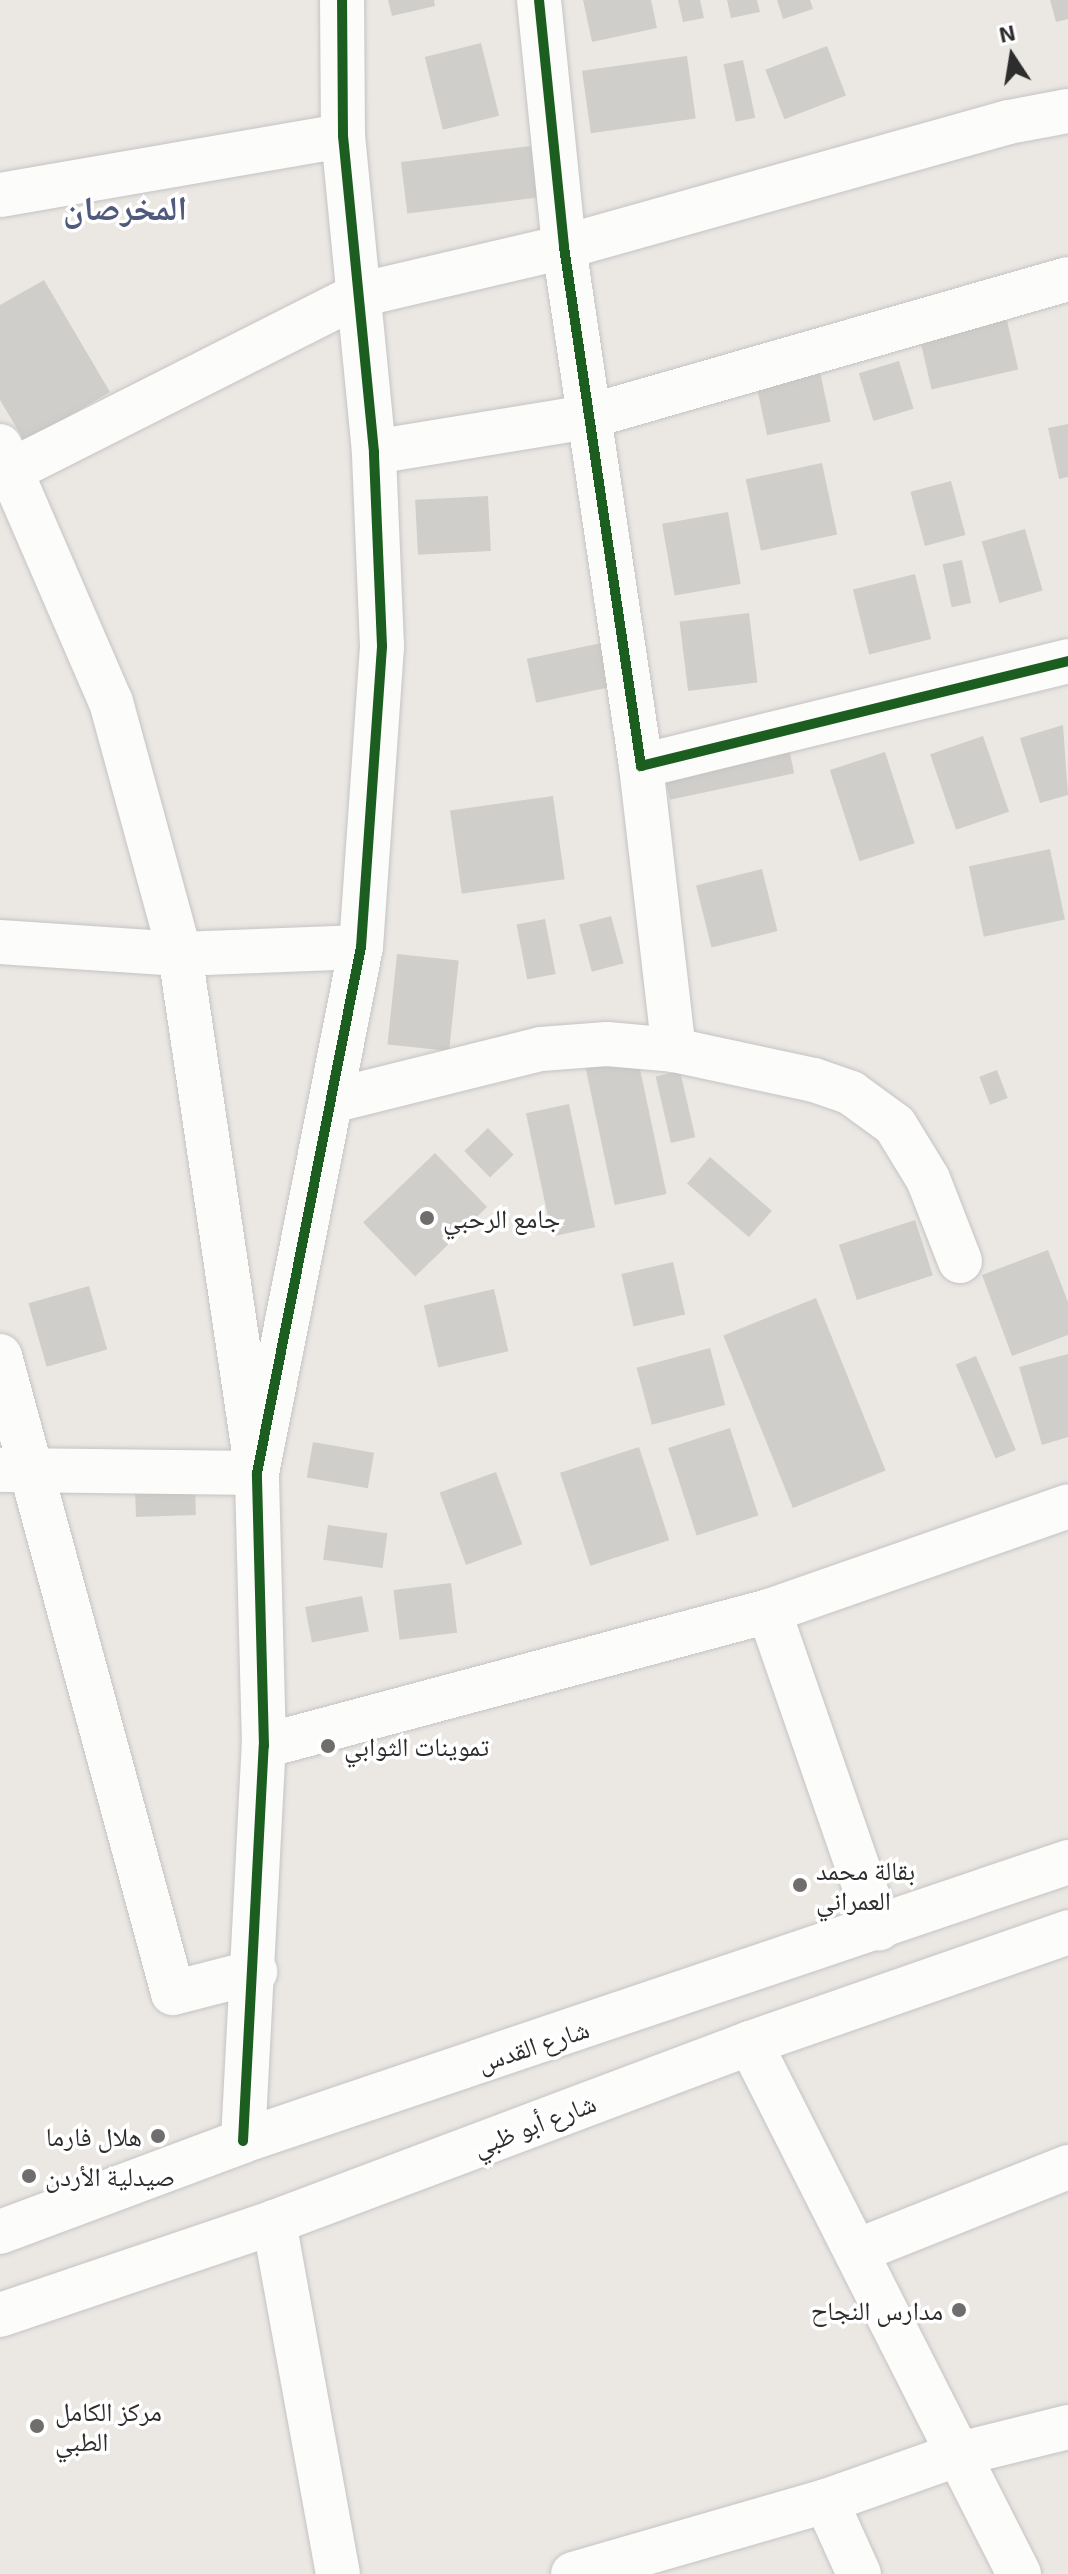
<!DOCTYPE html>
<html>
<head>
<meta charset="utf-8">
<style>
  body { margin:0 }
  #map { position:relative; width:1068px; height:2574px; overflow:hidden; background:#ebe8e4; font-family:"Exo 2","Noto Naskh Arabic",sans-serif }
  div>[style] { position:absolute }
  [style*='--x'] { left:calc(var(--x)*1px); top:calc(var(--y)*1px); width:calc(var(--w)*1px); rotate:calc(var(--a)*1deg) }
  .building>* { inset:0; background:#d0cecb; transform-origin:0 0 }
  .roads { filter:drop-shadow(0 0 2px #c5c4c4) drop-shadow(0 0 2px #c5c4c4) }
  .minor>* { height:44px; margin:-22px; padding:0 22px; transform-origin:22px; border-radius:22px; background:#fcfcfb }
  .tertiary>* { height:44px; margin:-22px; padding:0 22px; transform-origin:22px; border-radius:22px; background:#fcfcfb }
  .secondary>* { height:44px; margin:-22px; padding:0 22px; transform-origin:22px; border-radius:22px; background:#fcfcfb }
  .cycleway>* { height:10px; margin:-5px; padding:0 5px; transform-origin:5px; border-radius:5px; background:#1b5e20 }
  .dots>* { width:22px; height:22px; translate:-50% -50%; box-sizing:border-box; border:4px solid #fff; border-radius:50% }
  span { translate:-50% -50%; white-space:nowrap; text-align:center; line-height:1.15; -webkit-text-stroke:7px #fff; paint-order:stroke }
  .poi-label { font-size:26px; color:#2d2d2d }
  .left { translate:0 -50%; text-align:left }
  .right { translate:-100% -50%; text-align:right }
  .street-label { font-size:26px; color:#2d2d2d }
  .district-label { font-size:34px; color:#505a7c; font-weight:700 }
  .north { position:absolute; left:972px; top:16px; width:80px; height:80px; -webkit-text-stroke:6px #fff; paint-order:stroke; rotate:348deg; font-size:22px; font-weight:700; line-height:32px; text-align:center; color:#2d2d2d }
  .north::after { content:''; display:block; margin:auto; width:28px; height:36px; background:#2d2d2d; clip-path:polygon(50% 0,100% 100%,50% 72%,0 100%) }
</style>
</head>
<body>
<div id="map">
  <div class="building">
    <i style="clip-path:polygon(388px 0,434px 0,435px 6px,392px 16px)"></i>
    <i style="clip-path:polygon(583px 0,651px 0,657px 28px,592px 42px)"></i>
    <i style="clip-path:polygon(678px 0,700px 0,704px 18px,683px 22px)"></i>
    <i style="clip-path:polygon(727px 0,757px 0,760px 12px,731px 18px)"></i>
    <i style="clip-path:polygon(777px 0,810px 0,813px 9px,783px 19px)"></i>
    <i style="clip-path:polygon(1050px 0,1068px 0,1068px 19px,1056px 22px)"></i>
    <i style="left:481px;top:43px;width:75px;height:58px;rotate:76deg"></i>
    <i style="left:827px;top:46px;width:53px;height:66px;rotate:69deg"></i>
    <i style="left:687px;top:56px;width:63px;height:106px;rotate:82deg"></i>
    <i style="left:743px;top:60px;width:59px;height:20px;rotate:78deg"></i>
    <i style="left:531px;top:146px;width:52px;height:131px;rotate:83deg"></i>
    <i style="clip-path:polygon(44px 280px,110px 392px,25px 442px,0 400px,0 305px)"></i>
    <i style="left:1005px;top:312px;width:59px;height:89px;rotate:77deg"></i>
    <i style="left:899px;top:361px;width:50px;height:42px;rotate:73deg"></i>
    <i style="left:819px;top:367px;width:56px;height:65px;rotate:78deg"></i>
    <i style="clip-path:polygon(1068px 424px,1068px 477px,1059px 479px,1048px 428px)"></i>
    <i style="left:822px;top:463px;width:73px;height:78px;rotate:78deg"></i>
    <i style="left:951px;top:481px;width:56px;height:42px;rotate:75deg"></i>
    <i style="left:488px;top:496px;width:55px;height:73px;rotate:87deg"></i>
    <i style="left:728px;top:512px;width:73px;height:67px;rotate:80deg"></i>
    <i style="left:1025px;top:529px;width:64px;height:45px;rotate:74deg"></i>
    <i style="left:962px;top:560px;width:44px;height:20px;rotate:78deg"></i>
    <i style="left:915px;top:574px;width:67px;height:64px;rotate:76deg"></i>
    <i style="left:749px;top:613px;width:70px;height:70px;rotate:83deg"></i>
    <i style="left:606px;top:642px;width:45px;height:81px;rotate:78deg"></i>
    <i style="clip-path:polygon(1063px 725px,1068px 795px,1040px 803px,1020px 738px)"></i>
    <i style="left:983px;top:736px;width:80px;height:56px;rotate:71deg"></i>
    <i style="left:788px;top:744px;width:30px;height:127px;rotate:78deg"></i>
    <i style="left:885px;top:752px;width:96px;height:58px;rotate:72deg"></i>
    <i style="left:553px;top:796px;width:84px;height:104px;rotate:82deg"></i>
    <i style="left:1050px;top:849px;width:72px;height:83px;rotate:78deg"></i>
    <i style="left:762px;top:869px;width:64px;height:68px;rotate:76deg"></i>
    <i style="left:611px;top:916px;width:49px;height:33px;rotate:75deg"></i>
    <i style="left:545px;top:919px;width:56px;height:29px;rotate:79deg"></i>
    <i style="left:397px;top:954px;width:62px;height:91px;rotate:6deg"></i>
    <i style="left:637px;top:1055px;width:142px;height:53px;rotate:78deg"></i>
    <i style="left:997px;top:1070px;width:30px;height:19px;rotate:69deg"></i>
    <i style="left:680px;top:1071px;width:68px;height:25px;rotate:77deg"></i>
    <i style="left:569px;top:1104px;width:126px;height:44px;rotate:78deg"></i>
    <i style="left:488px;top:1128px;width:37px;height:33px;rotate:46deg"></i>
    <i style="left:435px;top:1153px;width:75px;height:100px;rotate:46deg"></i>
    <i style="left:710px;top:1157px;width:82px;height:35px;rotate:41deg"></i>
    <i style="left:915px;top:1220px;width:58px;height:80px;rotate:72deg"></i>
    <i style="clip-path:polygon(1048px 1250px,1068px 1302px,1068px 1335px,1012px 1356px,982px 1275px)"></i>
    <i style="left:673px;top:1262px;width:54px;height:53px;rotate:77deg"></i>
    <i style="left:89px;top:1286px;width:66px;height:63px;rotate:74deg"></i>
    <i style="left:494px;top:1289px;width:64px;height:72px;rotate:77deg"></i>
    <i style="left:816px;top:1298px;width:186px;height:100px;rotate:68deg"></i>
    <i style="left:710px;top:1348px;width:59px;height:76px;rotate:75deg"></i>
    <i style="clip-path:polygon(1068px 1354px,1068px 1437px,1042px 1445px,1019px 1367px)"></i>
    <i style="left:976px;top:1356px;width:102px;height:22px;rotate:67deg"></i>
    <i style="left:730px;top:1428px;width:92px;height:65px;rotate:72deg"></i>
    <i style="left:313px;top:1442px;width:62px;height:36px;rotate:10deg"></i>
    <i style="left:639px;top:1447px;width:98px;height:83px;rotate:72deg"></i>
    <i style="left:496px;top:1472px;width:77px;height:60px;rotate:70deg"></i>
    <i style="left:195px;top:1488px;width:27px;height:60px;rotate:88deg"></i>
    <i style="left:328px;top:1525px;width:60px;height:35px;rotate:8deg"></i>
    <i style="left:451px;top:1583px;width:50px;height:58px;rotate:83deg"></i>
    <i style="left:362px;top:1596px;width:36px;height:58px;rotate:79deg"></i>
  </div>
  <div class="roads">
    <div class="minor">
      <i style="--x:539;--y:0;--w:248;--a:84.2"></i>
      <i style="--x:564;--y:247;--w:525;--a:81.56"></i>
      <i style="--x:641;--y:766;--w:440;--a:-13.8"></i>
      <i style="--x:0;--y:195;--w:348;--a:-9.8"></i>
      <i style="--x:0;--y:446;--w:279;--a:66.6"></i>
      <i style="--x:111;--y:702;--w:261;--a:74.7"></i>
      <i style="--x:180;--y:954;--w:525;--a:81.56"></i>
      <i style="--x:257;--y:1473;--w:257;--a:-179.3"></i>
      <i style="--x:374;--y:452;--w:216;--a:-9.3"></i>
      <i style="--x:587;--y:417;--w:500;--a:-16.01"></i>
      <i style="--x:14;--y:469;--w:386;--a:-26.8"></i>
      <i style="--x:359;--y:295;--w:211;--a:-13.2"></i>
      <i style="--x:564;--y:247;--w:462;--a:-15.7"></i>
      <i style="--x:1009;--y:122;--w:60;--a:-10.6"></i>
      <i style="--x:641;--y:766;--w:286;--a:83.4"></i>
      <i style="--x:0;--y:942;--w:180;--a:3.8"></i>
      <i style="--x:180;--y:954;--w:181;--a:-2.2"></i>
      <i style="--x:332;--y:1101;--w:215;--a:-14"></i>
      <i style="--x:541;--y:1049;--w:66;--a:-4.3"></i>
      <i style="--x:607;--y:1044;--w:67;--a:5.1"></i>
      <i style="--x:674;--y:1050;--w:143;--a:12.1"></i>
      <i style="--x:814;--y:1080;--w:39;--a:19"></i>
      <i style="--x:851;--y:1093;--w:54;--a:36"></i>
      <i style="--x:895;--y:1125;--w:63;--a:58.6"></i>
      <i style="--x:928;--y:1179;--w:88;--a:68.7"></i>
      <i style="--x:0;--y:1356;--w:660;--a:74.81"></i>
      <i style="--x:173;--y:1993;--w:85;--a:-14.4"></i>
      <i style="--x:769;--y:1611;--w:336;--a:70.9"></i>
      <i style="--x:264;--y:1746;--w:523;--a:-14.97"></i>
      <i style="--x:769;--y:1611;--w:317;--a:-19.3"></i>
      <i style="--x:750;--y:2043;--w:595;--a:63.13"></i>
      <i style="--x:243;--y:2141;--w:396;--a:-87"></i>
      <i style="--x:264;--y:1746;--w:273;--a:-91.5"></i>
      <i style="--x:257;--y:1473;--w:536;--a:-78.82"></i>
      <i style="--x:361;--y:947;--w:302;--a:-86"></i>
      <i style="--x:382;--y:646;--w:194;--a:-92.4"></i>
      <i style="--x:374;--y:452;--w:318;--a:-95.6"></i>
      <i style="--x:343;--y:136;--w:136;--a:-90.4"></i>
      <i style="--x:857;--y:2251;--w:227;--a:-21.7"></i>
      <i style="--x:826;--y:2501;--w:80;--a:65.7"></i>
      <i style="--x:573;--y:2574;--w:263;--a:-16.1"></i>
      <i style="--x:826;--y:2501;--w:141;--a:-19.5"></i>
      <i style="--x:959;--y:2454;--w:112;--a:-13.9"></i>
    </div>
    <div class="tertiary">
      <i style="--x:274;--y:2222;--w:358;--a:79.7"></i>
    </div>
    <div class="secondary">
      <i style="--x:0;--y:2232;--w:259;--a:-20.5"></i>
      <i style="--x:243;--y:2141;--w:871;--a:-18.68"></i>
      <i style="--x:0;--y:2315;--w:289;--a:-18.7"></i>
      <i style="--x:274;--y:2222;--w:509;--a:-20.61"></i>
      <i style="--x:750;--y:2043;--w:337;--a:-19.2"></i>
    </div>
  </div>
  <div class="cycleway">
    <i style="--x:539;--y:0;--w:248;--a:84.2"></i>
    <i style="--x:564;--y:247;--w:525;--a:81.56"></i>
    <i style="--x:641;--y:766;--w:440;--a:-13.8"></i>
    <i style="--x:243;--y:2141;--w:396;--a:-87"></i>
    <i style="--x:264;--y:1746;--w:273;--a:-91.5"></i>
    <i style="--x:257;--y:1473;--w:536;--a:-78.82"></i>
    <i style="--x:361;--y:947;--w:302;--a:-86"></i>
    <i style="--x:382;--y:646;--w:194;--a:-92.4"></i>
    <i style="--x:374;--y:452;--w:318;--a:-95.6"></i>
    <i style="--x:343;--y:136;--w:136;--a:-90.4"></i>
  </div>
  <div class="dots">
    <i style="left:427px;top:1218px;background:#706e6d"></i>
    <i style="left:328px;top:1746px;background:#706e6d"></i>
    <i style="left:800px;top:1885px;background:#706e6d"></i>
    <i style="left:158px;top:2136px;background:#706e6d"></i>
    <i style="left:29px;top:2176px;background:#706e6d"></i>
    <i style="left:959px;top:2310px;background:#706e6d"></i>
    <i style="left:37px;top:2426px;background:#706e6d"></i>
  </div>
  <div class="poi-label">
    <span class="left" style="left:443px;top:1218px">جامع الرحبي</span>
    <span class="left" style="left:344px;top:1746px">تموينات الثوابي</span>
    <span class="left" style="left:816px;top:1885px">بقالة محمد<br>العمراني</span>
    <span class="right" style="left:142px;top:2136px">هلال فارما</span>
    <span class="left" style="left:45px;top:2176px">صيدلية الأردن</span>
    <span class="right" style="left:943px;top:2310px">مدارس النجاح</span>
    <span class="left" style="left:55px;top:2426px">مركز الكامل<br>الطبي</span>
  </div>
  <div class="street-label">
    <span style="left:533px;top:2045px;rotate:-18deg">شارع القدس</span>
    <span style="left:534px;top:2124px;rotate:-21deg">شارع أبو ظبي</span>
  </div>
  <div class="district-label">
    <span style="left:125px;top:207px">المخرصان</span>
  </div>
  <div class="north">N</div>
</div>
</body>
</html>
